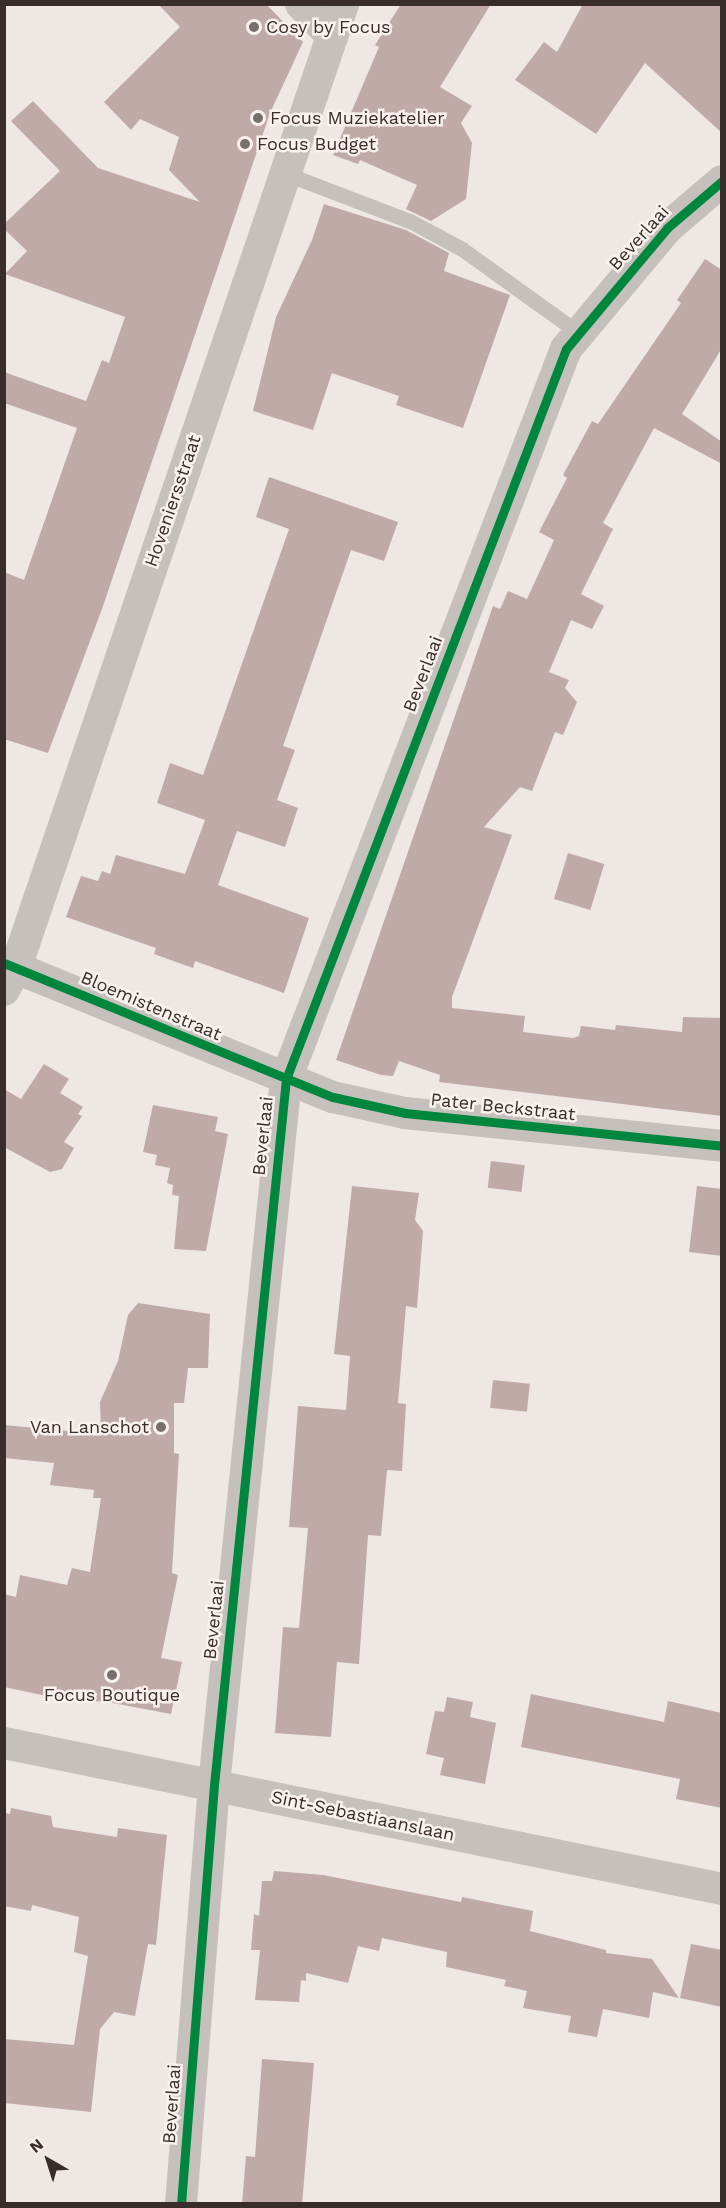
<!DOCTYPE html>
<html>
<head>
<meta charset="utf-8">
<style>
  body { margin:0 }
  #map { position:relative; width:726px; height:2208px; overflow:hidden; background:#eee7e4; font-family:"Work Sans",sans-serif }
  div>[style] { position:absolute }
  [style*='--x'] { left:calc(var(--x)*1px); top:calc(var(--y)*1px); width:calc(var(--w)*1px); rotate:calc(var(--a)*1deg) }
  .building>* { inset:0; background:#c0aaa8; transform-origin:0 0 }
  .service>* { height:15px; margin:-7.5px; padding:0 7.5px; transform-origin:7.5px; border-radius:7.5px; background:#c6c0bd }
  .minor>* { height:32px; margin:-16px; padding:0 16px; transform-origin:16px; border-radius:16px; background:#c6c0bd }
  .cycleway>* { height:9px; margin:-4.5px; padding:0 4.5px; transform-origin:4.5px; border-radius:4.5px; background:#00873e }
  .dots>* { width:16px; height:16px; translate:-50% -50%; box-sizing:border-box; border:3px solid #f9f1ed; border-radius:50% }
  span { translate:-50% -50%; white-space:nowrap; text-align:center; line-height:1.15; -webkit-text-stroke:5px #f9f1ed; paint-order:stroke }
  .poi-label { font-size:18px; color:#382d2b }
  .left { translate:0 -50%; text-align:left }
  .right { translate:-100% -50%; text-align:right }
  .street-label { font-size:18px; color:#382d2b }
  .frame { position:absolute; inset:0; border:6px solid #382d2b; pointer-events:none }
  .north { position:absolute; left:18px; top:2130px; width:60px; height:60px; -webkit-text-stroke:4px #f9f1ed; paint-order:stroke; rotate:321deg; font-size:16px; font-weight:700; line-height:24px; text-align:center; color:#382d2b }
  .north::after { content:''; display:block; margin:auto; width:21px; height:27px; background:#382d2b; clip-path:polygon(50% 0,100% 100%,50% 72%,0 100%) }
</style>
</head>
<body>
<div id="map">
  <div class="building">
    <i style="clip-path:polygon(158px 4px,266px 4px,303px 42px,270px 113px,102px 609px,48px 753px,4px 739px,4px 572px,24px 580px,77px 428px,4px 403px,4px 372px,86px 401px,102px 360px,109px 363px,125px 317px,5px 274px,27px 251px,4px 229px,4px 224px,60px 171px,11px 121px,33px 101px,98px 168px,200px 202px,169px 170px,179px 137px,140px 119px,131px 130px,104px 102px,180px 27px)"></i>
    <i style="clip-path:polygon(401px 4px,491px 4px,440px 87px,472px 106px,461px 123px,472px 143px,466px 199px,431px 221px,406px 209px,417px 185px,360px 160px,358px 164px,333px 155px,379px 47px,375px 45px)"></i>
    <i style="clip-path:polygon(583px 4px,722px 4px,722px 133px,645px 63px,596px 134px,515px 80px,544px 42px,557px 52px)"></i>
    <i style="clip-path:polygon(324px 204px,406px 230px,449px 253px,444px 271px,510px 295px,463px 428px,396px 405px,399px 396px,332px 373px,313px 430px,253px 411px,276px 317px,312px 240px)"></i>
    <i style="clip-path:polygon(705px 259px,722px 270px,722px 348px,682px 414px,722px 442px,722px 464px,654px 428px,603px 523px,613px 529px,581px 594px,604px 606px,592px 629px,571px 620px,549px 672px,569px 680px,565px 688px,577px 702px,563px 735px,555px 732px,532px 791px,520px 787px,484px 827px,512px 835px,452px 997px,452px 1008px,525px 1016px,523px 1032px,573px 1038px,579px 1036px,581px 1026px,615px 1030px,616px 1025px,682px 1032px,683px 1017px,722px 1018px,722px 1116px,439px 1082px,440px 1075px,399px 1061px,393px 1076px,381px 1075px,336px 1060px,493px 606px,500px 609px,508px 591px,527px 599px,554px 540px,539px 532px,567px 478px,563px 475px,592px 421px,598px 424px,681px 303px,677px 300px)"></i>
    <i style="clip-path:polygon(269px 477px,398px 522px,384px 561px,351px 550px,283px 746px,295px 750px,277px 800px,298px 808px,285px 847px,237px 831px,218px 885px,309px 918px,284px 993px,195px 961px,193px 968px,154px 954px,156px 948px,66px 917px,81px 876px,98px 881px,102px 871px,110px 874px,116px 855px,185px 874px,205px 820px,157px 803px,170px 763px,203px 775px,289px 529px,256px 517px)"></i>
    <i style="left:568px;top:853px;width:38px;height:48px;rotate:17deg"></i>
    <i style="clip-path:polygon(44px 1064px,69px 1079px,60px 1093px,83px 1107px,78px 1114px,82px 1116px,64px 1142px,74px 1148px,62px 1169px,50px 1172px,4px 1147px,4px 1089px,21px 1099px)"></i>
    <i style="clip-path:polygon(153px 1105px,218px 1117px,215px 1131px,228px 1134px,206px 1251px,174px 1249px,179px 1196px,172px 1195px,173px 1185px,167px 1183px,170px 1168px,155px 1165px,157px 1155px,143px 1152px)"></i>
    <i style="left:491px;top:1161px;width:34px;height:27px;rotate:7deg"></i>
    <i style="clip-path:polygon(352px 1186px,419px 1193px,415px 1220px,423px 1231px,417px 1308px,406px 1306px,398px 1403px,406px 1404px,402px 1471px,387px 1470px,381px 1536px,368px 1535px,359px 1664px,337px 1662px,331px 1737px,275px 1733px,283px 1627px,299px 1628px,308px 1528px,289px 1527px,298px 1406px,346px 1410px,350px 1356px,334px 1354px)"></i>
    <i style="clip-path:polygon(697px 1186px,722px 1189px,722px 1256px,689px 1252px)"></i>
    <i style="clip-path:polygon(138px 1303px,210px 1314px,208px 1368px,188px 1368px,184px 1403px,174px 1403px,174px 1453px,179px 1454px,172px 1573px,178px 1575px,161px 1658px,182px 1662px,171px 1714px,102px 1701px,80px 1703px,4px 1687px,4px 1594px,16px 1597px,20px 1575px,67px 1585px,72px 1568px,90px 1572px,101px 1498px,93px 1498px,94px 1490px,50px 1485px,54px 1463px,4px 1458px,4px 1425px,101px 1434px,100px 1402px,118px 1361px,128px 1315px)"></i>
    <i style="left:493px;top:1380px;width:37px;height:28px;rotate:6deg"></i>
    <i style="clip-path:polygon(531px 1694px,664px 1722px,668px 1701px,722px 1713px,722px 1808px,676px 1799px,680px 1779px,521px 1747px)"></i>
    <i style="clip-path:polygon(447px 1697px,473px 1702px,470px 1717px,496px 1723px,485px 1784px,440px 1775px,444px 1758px,426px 1754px,435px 1711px,444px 1712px)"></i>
    <i style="clip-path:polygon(11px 1808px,51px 1816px,53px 1827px,117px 1837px,118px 1828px,167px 1835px,156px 1945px,148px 1944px,135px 2016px,114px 2012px,100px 2029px,91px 2112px,4px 2103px,4px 2039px,74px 2045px,88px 1956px,74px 1952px,79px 1917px,32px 1905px,31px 1911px,4px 1906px,4px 1813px,10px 1814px)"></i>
    <i style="clip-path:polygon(274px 1871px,323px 1875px,461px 1902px,462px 1897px,533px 1911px,530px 1931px,606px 1950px,606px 1953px,652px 1959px,679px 1998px,653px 1992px,649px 2018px,603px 2009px,597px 2037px,568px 2032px,571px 2016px,523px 2008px,527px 1991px,504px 1986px,506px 1980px,446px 1967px,447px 1952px,382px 1938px,379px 1951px,358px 1946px,348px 1983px,306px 1973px,306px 1981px,301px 1980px,299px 2002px,255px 2000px,260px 1950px,251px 1950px,254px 1914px,259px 1916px,262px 1881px,272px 1881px)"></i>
    <i style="clip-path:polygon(691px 1944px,722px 1950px,722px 2007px,680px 1998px)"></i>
    <i style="clip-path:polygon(262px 2059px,314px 2063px,302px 2204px,242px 2204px,246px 2156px,255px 2157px)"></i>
  </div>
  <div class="service">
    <i style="--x:284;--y:173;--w:135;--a:20.9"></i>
    <i style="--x:410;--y:221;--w:59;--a:28.3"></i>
    <i style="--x:462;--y:249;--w:144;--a:35.7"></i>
  </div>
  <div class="minor">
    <i style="--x:301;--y:4;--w:45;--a:45.9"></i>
    <i style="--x:4;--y:963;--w:355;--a:22.2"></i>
    <i style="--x:333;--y:1097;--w:74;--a:12.5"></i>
    <i style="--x:405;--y:1113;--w:319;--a:5.9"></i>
    <i style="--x:4;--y:990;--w:26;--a:-62"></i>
    <i style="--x:16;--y:967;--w:1017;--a:-71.24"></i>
    <i style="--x:4;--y:1743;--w:733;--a:11.49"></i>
    <i style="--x:181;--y:2204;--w:420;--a:-85.5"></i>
    <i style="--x:214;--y:1785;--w:710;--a:-84.18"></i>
    <i style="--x:286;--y:1079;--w:782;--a:-69.02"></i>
    <i style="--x:566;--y:349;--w:158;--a:-50.1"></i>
    <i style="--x:667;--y:228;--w:72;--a:-40.5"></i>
  </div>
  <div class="cycleway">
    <i style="--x:4;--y:963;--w:355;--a:22.2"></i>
    <i style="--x:333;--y:1097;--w:74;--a:12.5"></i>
    <i style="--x:405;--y:1113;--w:319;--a:5.9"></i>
    <i style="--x:181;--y:2204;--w:420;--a:-85.5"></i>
    <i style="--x:214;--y:1785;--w:710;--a:-84.18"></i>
    <i style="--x:286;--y:1079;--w:782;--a:-69.02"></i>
    <i style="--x:566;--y:349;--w:158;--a:-50.1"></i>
    <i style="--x:667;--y:228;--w:72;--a:-40.5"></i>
  </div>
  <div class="dots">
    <i style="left:254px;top:27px;background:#786e6c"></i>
    <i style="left:258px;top:118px;background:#786e6c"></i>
    <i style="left:245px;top:144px;background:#786e6c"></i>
    <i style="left:161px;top:1427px;background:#786e6c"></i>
    <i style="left:112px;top:1675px;background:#786e6c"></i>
  </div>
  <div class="poi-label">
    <span class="left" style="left:266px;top:27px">Cosy by Focus</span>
    <span class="left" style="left:270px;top:118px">Focus Muziekatelier</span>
    <span class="left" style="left:257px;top:144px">Focus Budget</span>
    <span class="right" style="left:149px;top:1427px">Van Lanschot</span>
    <span style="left:112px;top:1695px">Focus Boutique</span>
  </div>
  <div class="street-label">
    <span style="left:639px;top:238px;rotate:-48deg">Beverlaai</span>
    <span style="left:173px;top:501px;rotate:-71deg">Hoveniersstraat</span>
    <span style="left:423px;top:674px;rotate:-69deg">Beverlaai</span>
    <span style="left:151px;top:1006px;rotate:23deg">Bloemistenstraat</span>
    <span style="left:503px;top:1107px;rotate:6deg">Pater Beckstraat</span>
    <span style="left:263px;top:1136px;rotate:-84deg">Beverlaai</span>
    <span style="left:214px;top:1620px;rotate:-84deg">Beverlaai</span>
    <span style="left:363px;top:1816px;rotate:12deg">Sint-Sebastiaanslaan</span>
    <span style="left:172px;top:2104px;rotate:-86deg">Beverlaai</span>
  </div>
  <div class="frame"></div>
  <div class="north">N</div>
</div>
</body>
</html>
